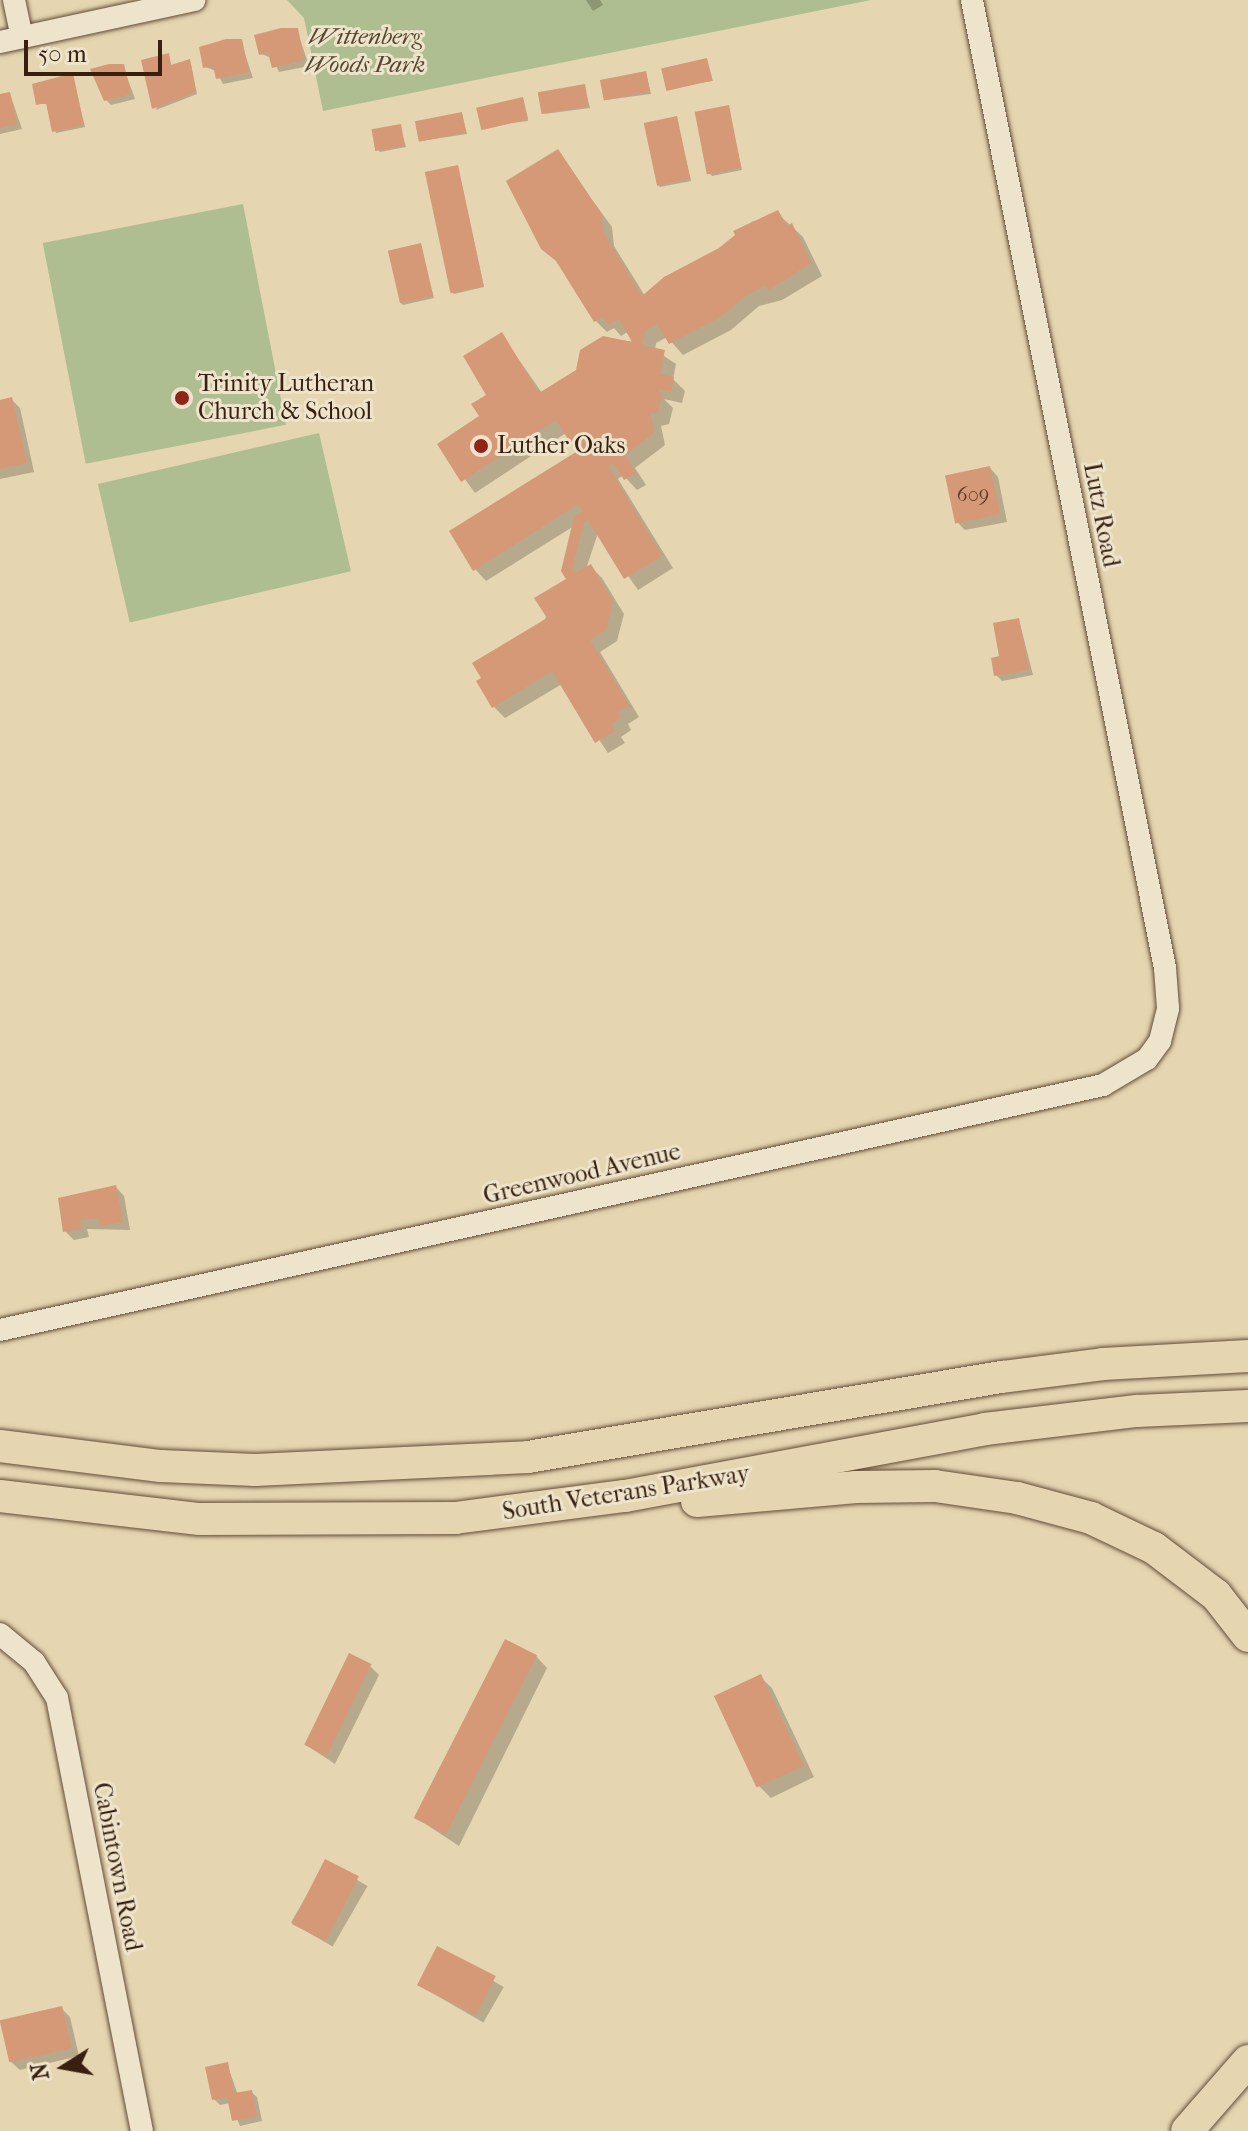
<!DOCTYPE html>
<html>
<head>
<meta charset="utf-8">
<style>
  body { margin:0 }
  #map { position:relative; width:1248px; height:2131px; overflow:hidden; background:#e5d5b0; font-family:"IM FELL French Canon",serif }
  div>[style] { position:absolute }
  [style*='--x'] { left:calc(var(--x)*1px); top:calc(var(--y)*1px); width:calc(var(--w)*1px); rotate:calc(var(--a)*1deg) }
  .green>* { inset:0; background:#afbe90; transform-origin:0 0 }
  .shadow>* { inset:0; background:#0003; transform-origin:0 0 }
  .building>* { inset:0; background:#d59977; transform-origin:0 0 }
  .roads { filter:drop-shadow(0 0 2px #634c38) drop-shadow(0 0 2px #634c38) }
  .minor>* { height:22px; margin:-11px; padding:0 11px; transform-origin:11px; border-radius:11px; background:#eee4cc }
  .highway>* { height:32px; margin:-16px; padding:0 16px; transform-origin:16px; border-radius:16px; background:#e5d5b0 }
  .dots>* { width:22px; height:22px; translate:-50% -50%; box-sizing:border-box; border:4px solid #eee4cc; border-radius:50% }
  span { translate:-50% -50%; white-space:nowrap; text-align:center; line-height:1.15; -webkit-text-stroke:6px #eee4cc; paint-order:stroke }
  .number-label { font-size:20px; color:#5f3e2a }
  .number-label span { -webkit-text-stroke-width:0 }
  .park-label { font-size:24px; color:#564730; font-style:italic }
  .poi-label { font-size:24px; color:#381f10 }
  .left { translate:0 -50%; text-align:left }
  .street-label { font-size:24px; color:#381f10 }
  .north { position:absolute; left:24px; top:2027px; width:80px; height:80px; -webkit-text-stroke:6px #eee4cc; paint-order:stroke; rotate:259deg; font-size:22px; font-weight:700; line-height:32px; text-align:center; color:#381f10 }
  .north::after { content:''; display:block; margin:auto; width:28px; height:36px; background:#381f10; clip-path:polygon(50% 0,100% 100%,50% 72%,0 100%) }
  .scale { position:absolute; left:24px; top:40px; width:138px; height:36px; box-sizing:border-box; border:4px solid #381f10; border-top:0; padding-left:10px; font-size:24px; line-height:28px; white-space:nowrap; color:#381f10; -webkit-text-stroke:6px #eee4cc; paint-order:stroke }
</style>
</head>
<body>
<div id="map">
  <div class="green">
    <i style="clip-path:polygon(287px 0,871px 0,323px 111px,304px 18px)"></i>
    <i style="left:243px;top:204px;width:225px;height:204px;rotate:79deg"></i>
    <i style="left:319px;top:433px;width:142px;height:227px;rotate:77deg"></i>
  </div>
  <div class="shadow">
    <i style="clip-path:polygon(586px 0,600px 0,603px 5px,593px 11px)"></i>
    <i style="clip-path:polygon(297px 30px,309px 66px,279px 72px,272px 58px,261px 54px)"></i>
    <i style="clip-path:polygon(241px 42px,253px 78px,223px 84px,216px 71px,205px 67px)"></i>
    <i style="clip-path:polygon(168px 55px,172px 67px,191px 64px,197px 94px,156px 110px)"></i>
    <i style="clip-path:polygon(707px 60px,713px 81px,667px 88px)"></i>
    <i style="clip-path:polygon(123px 66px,135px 99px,111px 105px,106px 100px)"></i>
    <i style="clip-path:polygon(646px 73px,651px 94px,606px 100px)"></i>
    <i style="clip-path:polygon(72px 75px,85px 127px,56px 133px,48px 104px,38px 104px)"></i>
    <i style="clip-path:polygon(584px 86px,590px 108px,544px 114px)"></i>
    <i style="clip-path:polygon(10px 94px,22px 129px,0 134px,0 96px)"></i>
    <i style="clip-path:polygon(523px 100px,528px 121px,482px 127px)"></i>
    <i style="clip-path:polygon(728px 107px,742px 170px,712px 176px,710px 174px)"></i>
    <i style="clip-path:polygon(462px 114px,467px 134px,421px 141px)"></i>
    <i style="clip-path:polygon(676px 118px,691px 181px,660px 187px,658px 185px)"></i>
    <i style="clip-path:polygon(400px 126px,406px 147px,380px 152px,378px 150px)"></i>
    <i style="clip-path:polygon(557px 152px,612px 227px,614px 246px,645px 296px,720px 249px,753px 221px,757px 226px,777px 213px,803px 237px,822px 276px,782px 300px,759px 306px,731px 330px,683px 355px,667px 337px,656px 343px,655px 350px,676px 364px,673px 379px,685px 391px,682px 403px,664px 399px,673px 408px,669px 424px,661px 426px,665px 445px,635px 468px,646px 485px,637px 490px,623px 475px,618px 479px,673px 568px,638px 590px,598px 533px,586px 569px,590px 566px,602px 578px,624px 614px,617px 641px,600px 652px,639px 717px,628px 724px,631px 730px,621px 737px,625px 743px,608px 753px,562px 684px,505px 718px,494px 707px,568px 579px,574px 526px,486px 581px,475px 569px,578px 452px,566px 433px,475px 493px,440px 445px,482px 417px,501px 334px,542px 393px,578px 371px,604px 338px,636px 342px,629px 331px,621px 336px,614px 328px,607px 332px,596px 321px,561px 265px,543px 248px)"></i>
    <i style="clip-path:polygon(458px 167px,484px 287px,454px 294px,452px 292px)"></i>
    <i style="clip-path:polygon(420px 246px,434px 298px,403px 305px,401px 303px)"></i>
    <i style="clip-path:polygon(12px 400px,20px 408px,34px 472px,0 479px,0 402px)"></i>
    <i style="clip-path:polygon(990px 468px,998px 477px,1007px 522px,965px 530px,957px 522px)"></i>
    <i style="clip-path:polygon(1019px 620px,1033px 675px,1002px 681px,996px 675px)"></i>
    <i style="clip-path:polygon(116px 1187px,124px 1196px,130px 1230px,87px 1229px,89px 1237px,74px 1240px,65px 1231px)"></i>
    <i style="clip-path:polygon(536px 1656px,547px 1668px,459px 1846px,418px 1819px)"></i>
    <i style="clip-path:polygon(370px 1666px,379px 1675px,335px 1764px,306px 1745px)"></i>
    <i style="clip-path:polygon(760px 1677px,772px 1688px,814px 1777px,771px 1798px,759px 1786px)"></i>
    <i style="left:326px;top:1862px;width:48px;height:70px;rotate:30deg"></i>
    <i style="left:438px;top:1949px;width:76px;height:41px;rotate:30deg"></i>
    <i style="clip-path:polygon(61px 2008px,70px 2017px,79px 2056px,20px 2070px,11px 2062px)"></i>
    <i style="clip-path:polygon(227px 2064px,238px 2095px,251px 2092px,257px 2097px,262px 2121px,240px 2126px,230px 2103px,220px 2105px,214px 2099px)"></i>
  </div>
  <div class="building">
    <i style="clip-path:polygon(281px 28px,298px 28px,304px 60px,272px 68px,268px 53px,259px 55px,254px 35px)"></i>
    <i style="clip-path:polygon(226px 39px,242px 39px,249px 72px,216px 79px,213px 66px,203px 68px,199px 47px)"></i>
    <i style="clip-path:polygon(169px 53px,171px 65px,190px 59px,196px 92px,152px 109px,141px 60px)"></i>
    <i style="left:707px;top:58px;width:23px;height:47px;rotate:77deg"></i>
    <i style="clip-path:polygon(109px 64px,124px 64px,131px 94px,104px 101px,90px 69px)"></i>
    <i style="left:646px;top:71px;width:21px;height:47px;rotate:79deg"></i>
    <i style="clip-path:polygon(73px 73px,84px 125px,52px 132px,46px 103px,36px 105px,32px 84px)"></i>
    <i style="left:585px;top:84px;width:22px;height:48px;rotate:80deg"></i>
    <i style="clip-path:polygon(10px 92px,17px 124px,0 128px,0 94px)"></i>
    <i style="left:523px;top:97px;width:23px;height:48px;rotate:77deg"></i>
    <i style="left:729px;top:105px;width:64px;height:35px;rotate:79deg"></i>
    <i style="left:462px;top:112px;width:21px;height:48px;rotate:79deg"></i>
    <i style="left:677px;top:116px;width:64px;height:34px;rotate:78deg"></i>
    <i style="left:401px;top:124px;width:22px;height:30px;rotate:80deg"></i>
    <i style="clip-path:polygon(558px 149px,601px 213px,603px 232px,642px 296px,664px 277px,719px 248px,735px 235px,733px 231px,778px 210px,787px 226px,792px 223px,811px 263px,769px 290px,766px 286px,747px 295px,719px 318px,669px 344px,657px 324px,645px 331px,642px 345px,665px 350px,660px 374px,674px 377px,671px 392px,657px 389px,662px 394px,658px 413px,650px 414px,654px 433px,625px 455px,636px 473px,624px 480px,613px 463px,608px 466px,662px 556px,624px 579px,588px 520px,584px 523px,572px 569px,575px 573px,591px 564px,613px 601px,606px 630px,590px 640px,629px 705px,618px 712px,621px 718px,611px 724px,615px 731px,595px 743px,552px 671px,492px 708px,476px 681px,481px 678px,472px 663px,547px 618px,534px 598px,566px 579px,561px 571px,574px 517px,583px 511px,578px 504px,473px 571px,449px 531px,576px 452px,556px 420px,461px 482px,437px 444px,479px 416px,471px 404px,486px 395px,463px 356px,502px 332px,539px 393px,576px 370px,580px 350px,603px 336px,632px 342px,619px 319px,608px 325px,603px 317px,594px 322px,556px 261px,541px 249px,506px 181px)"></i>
    <i style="left:458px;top:165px;width:124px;height:34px;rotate:78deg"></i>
    <i style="left:421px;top:243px;width:54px;height:34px;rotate:77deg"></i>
    <i style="clip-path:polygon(12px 397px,27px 463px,0 469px,0 400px)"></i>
    <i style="left:990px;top:466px;width:49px;height:46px;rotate:78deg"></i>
    <i style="clip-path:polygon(1019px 618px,1029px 670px,994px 676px,991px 658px,999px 656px,993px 623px)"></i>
    <i style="clip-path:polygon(116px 1185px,123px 1222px,100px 1226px,98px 1218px,80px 1221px,81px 1229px,63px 1232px,58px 1198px)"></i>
    <i style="left:505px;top:1639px;width:36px;height:201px;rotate:27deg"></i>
    <i style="left:349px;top:1653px;width:25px;height:102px;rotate:26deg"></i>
    <i style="left:761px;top:1674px;width:101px;height:52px;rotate:65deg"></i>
    <i style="left:325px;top:1859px;width:38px;height:73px;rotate:27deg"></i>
    <i style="left:437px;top:1946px;width:66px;height:44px;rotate:27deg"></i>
    <i style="left:62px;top:2006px;width:43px;height:64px;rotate:77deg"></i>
    <i style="clip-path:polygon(228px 2062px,234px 2093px,252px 2090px,257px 2116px,232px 2121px,227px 2097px,212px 2100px,205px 2067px)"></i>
  </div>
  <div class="roads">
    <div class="minor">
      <i style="--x:14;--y:0;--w:38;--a:78"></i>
      <i style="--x:0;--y:42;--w:199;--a:-12.2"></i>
      <i style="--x:0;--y:1330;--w:1130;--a:-12.52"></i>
      <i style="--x:1103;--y:1085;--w:51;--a:-30.6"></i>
      <i style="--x:1147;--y:1059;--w:22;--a:-54"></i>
      <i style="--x:1160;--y:1041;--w:34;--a:-76"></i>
      <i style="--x:1168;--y:1008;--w:40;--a:-94.3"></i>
      <i style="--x:1165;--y:968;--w:987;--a:-101.28"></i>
      <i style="--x:0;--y:1634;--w:44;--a:39.5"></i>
      <i style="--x:34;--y:1662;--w:43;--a:57.4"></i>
      <i style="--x:57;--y:1698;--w:441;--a:78.9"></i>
    </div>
    <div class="highway">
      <i style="--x:0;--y:1446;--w:162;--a:7.1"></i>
      <i style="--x:161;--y:1466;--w:94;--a:2.4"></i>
      <i style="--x:255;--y:1470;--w:273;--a:-2.7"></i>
      <i style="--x:528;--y:1457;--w:481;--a:-9.6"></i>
      <i style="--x:1002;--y:1377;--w:102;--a:-7.3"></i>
      <i style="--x:1103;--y:1364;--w:145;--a:-3.2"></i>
      <i style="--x:0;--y:1496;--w:201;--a:6.6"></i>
      <i style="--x:200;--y:1519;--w:255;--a:-0.2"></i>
      <i style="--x:455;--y:1518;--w:171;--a:-7.4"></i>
      <i style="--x:625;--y:1496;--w:366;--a:-10.5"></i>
      <i style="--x:985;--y:1429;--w:153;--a:-6.8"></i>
      <i style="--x:1137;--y:1411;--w:111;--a:-2.6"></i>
      <i style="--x:697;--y:1501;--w:160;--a:-5"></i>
      <i style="--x:856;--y:1487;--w:79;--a:-0.7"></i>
      <i style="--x:935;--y:1486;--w:83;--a:8.3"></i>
      <i style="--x:1017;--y:1498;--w:77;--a:15.1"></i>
      <i style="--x:1091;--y:1518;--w:70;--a:25.5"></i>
      <i style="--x:1154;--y:1548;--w:78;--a:37.2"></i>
      <i style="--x:1216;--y:1595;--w:52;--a:52"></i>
      <i style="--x:1187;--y:2131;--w:93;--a:-48.9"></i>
    </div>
  </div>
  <div class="dots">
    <i style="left:182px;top:398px;background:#8f2418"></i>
    <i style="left:481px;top:446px;background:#8f2418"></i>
  </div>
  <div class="number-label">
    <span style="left:973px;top:494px">609</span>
  </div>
  <div class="park-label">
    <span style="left:365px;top:51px">Wittenberg<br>Woods Park</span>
  </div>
  <div class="poi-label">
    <span class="left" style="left:198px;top:398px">Trinity Lutheran<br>Church &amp; School</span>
    <span class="left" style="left:497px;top:446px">Luther Oaks</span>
  </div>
  <div class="street-label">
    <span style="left:1101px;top:515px;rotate:79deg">Lutz Road</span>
    <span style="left:582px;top:1174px;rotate:-13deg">Greenwood Avenue</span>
    <span style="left:626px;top:1493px;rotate:-9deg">South Veterans Parkway</span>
    <span style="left:117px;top:1867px;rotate:79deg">Cabintown Road</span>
  </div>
  <div class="north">N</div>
  <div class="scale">50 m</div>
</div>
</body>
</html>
